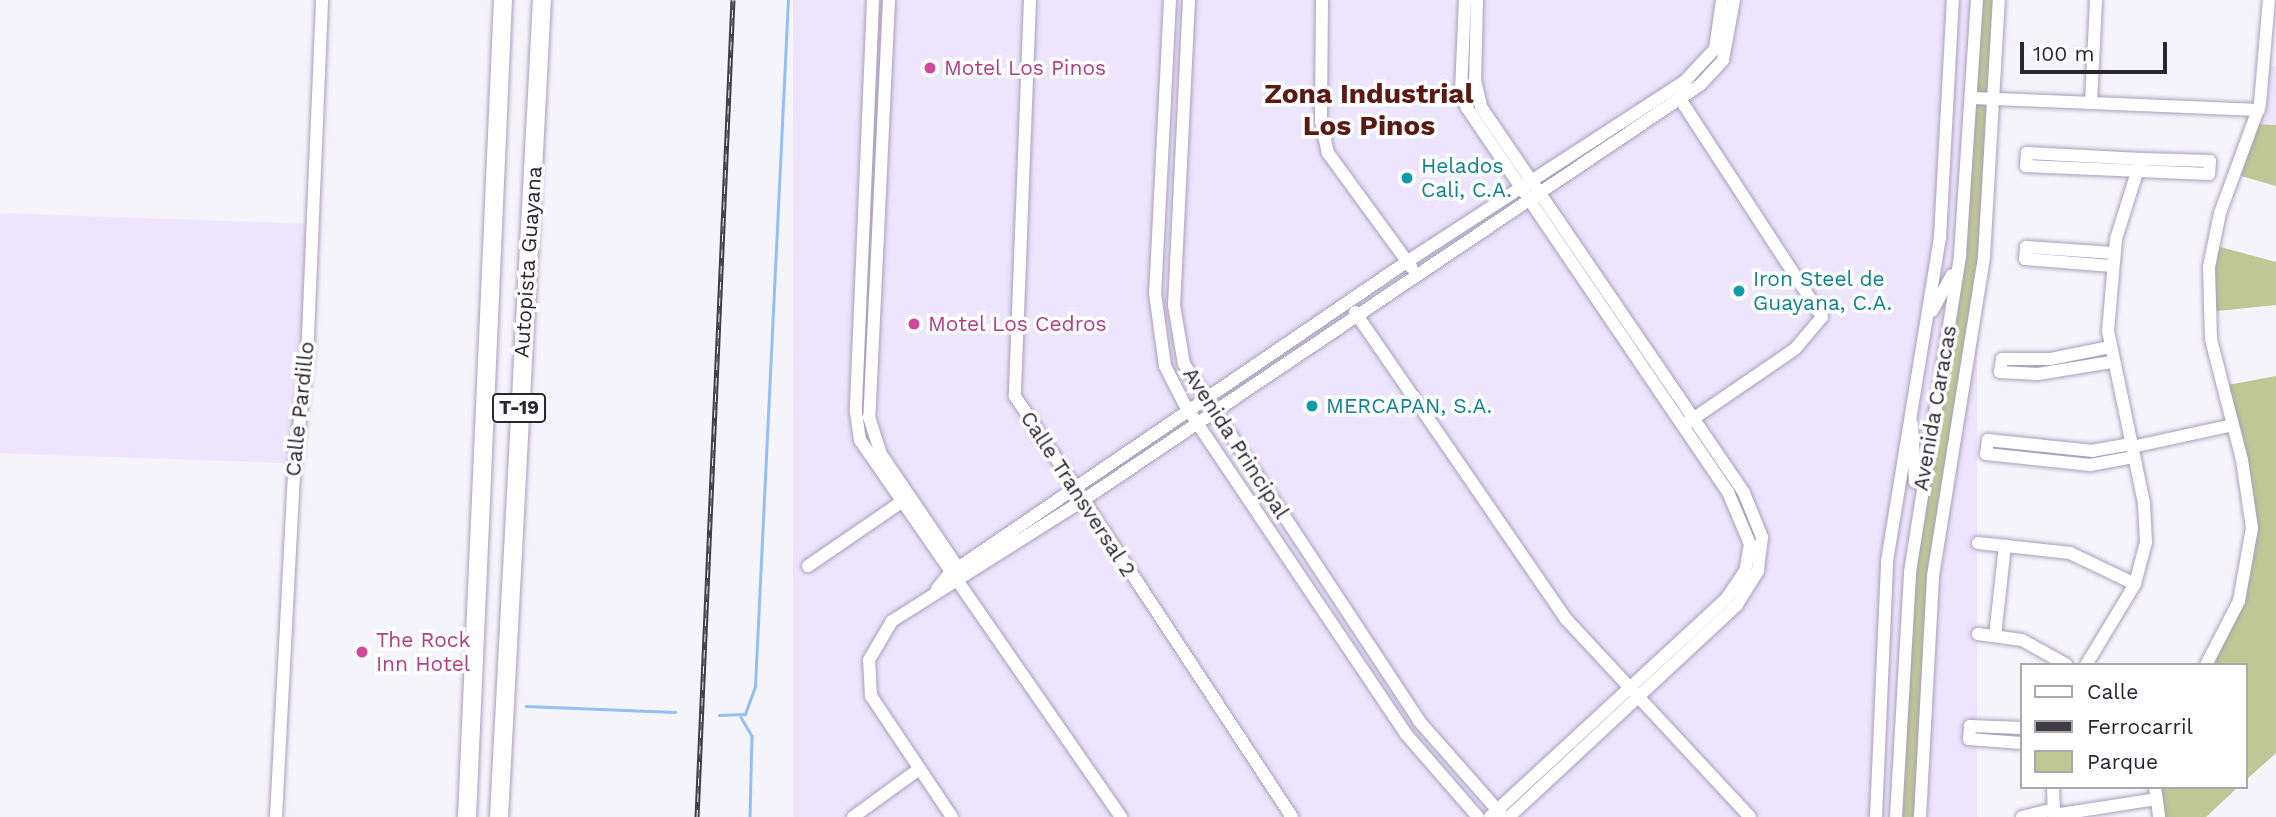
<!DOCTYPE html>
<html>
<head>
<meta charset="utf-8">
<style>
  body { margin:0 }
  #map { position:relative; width:2276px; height:817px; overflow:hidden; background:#f6f4fb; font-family:"Work Sans",sans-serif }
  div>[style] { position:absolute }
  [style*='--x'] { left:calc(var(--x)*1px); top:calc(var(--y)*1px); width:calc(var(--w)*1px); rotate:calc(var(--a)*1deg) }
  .built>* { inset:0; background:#ede5fd; transform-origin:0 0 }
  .green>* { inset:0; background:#bfc894 }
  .stream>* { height:2.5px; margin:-1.25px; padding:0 1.25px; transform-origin:1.25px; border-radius:1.25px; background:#93bff4 }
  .roads { filter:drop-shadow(0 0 2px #a99fbd) drop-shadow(0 0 2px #a99fbd) }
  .minor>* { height:12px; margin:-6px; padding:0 6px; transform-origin:6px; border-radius:6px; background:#fff }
  .highway>* { height:18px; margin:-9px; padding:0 9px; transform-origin:9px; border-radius:9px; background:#fff }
  .rail>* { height:5px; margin-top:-2.5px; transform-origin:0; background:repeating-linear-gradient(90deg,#fff 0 8px,#403c46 0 16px); box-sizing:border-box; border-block:2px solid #403c46 }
  .dots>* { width:19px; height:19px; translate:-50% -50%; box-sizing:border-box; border:4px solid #fff; border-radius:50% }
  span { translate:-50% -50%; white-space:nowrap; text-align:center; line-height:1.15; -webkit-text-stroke:7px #fff; paint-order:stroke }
  .shield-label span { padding:2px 5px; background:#fff; border:2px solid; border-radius:5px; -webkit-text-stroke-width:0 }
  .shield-label { font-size:19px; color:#2a2631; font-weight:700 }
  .hotel-label { font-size:21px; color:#b23c85 }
  .left { translate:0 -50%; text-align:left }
  .culture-label { font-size:21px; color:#0d838f }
  .street-label { font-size:21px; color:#2a2631 }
  .district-label { font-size:28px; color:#5c1813; font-weight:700 }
  .legend { position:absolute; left:2020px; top:663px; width:228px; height:126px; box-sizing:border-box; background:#fff; border:2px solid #aaa8ad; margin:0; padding:9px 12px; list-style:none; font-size:21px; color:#2a2631 }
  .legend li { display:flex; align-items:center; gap:14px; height:35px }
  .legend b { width:35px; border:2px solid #aaa8ad }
  .scale { position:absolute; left:2020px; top:42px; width:147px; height:32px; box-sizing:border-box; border:4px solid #2a2631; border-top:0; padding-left:9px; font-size:21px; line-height:24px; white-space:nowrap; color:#2a2631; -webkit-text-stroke:5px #fff; paint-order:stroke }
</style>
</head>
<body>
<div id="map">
  <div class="built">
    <i style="left:793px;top:0;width:1184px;height:818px"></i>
    <i style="clip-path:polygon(2264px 66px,2276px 66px,2276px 125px,2255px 124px)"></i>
    <i style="left:0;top:213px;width:312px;height:240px;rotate:2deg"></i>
  </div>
  <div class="green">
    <i style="clip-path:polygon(1977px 0,1999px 0,1987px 225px,1941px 505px,1920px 817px,1896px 817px,1907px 608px,1949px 328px)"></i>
    <i style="clip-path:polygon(2255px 124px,2276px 125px,2276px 186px,2234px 174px)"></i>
    <i style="clip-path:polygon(2213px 245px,2276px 262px,2276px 305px,2208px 312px)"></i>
    <i style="clip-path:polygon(2276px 376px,2276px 753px,2246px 780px,2246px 665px,2206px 665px,2225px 634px,2252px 528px,2222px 386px)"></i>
    <i style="clip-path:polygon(2155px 787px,2238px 787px,2206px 817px,2159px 817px)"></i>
  </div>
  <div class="stream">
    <i style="--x:526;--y:706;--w:149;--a:2.3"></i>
    <i style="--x:719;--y:715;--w:26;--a:-2"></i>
    <i style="--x:745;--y:714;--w:30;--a:-70"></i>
    <i style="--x:755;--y:686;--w:687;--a:-87.25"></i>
    <i style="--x:741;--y:717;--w:22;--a:60"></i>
    <i style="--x:752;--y:736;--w:81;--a:91.4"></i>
  </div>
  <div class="roads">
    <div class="minor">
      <i style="--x:873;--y:0;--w:412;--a:92.4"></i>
      <i style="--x:856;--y:412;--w:28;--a:82"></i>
      <i style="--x:860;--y:440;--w:459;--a:55.3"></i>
      <i style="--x:889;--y:0;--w:417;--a:92.7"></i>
      <i style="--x:869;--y:417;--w:39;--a:72"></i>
      <i style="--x:881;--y:454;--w:146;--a:55.9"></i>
      <i style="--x:1030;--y:0;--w:396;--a:92.2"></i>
      <i style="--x:1015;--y:396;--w:504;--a:56.66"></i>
      <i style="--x:1170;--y:0;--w:293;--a:92.9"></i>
      <i style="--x:1155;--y:293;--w:74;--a:82.2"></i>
      <i style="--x:1165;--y:366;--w:44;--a:62.9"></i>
      <i style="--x:1185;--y:405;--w:396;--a:56.1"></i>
      <i style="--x:1406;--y:734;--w:110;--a:49.1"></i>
      <i style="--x:1189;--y:0;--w:305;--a:92.8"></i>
      <i style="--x:1174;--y:305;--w:60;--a:80.4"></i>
      <i style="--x:1184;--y:364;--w:427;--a:56.6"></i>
      <i style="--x:1419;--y:721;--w:124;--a:48.6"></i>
      <i style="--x:1322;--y:0;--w:121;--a:90.5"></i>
      <i style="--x:1321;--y:121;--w:33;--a:78"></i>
      <i style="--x:1328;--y:153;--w:142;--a:53.9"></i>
      <i style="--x:1465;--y:0;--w:90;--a:92.5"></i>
      <i style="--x:1461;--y:90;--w:19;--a:72"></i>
      <i style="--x:1467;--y:108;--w:464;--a:55.8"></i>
      <i style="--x:1728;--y:492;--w:56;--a:67.1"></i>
      <i style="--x:1750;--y:544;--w:27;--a:100"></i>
      <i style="--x:1745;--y:571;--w:34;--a:124"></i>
      <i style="--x:1726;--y:599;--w:321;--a:137.3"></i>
      <i style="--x:1477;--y:0;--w:80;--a:91.4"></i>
      <i style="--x:1475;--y:80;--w:28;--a:77"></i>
      <i style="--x:1481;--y:107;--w:467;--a:55.7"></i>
      <i style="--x:1744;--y:493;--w:48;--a:67.8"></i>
      <i style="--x:1762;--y:537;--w:34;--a:97"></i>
      <i style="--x:1758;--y:571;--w:40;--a:122"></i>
      <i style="--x:1737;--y:605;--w:311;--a:137.1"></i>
      <i style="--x:1973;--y:98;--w:286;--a:2.4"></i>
      <i style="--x:1680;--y:99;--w:260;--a:56.9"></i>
      <i style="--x:1822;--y:317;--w:42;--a:130.2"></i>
      <i style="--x:1795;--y:349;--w:131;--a:145.6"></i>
      <i style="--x:2091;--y:103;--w:103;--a:-87.2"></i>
      <i style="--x:2027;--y:153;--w:114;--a:3"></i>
      <i style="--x:2141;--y:159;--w:69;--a:1.7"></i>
      <i style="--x:2210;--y:161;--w:13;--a:94"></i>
      <i style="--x:2209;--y:174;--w:183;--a:-177.5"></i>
      <i style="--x:2026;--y:166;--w:13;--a:-86"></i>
      <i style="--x:2112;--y:266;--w:87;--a:-175.4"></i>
      <i style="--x:2025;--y:259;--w:12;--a:-85"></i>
      <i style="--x:2026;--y:247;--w:88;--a:3.9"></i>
      <i style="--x:1932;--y:311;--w:41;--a:-60.9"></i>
      <i style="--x:1355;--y:312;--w:373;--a:55.5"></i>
      <i style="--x:1566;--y:619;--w:270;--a:47.1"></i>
      <i style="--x:2110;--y:347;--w:60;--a:168.5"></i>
      <i style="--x:2051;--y:359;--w:49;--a:180"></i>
      <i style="--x:2002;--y:359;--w:13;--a:99"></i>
      <i style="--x:2000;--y:372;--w:38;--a:3"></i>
      <i style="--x:2038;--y:374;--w:74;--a:-9.3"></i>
      <i style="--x:1912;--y:424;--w:58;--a:87"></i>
      <i style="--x:2131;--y:444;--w:39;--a:170"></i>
      <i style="--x:2093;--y:451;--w:106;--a:-174"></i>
      <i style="--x:1988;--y:440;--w:14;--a:98"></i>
      <i style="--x:1986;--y:454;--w:105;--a:6"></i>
      <i style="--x:2090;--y:465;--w:45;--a:-10.3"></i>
      <i style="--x:2132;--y:447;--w:103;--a:-12.3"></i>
      <i style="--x:1978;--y:543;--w:93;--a:6.2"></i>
      <i style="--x:2070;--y:553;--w:72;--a:25.5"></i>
      <i style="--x:808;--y:566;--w:115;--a:-34.4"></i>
      <i style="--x:937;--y:589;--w:19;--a:-51"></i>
      <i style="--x:949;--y:574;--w:556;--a:-34.29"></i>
      <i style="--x:1408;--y:261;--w:329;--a:-33"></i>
      <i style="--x:1684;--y:82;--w:45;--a:-46.8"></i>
      <i style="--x:1715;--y:49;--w:49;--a:-81.9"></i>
      <i style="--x:1978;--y:634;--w:44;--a:7.8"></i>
      <i style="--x:2022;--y:640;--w:51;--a:29.1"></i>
      <i style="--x:1995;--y:636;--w:91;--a:-83.7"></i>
      <i style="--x:2086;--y:665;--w:95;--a:-58.8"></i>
      <i style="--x:2135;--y:584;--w:43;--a:-75.3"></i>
      <i style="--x:2146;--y:542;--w:39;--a:-93"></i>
      <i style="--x:2144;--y:503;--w:176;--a:-101.8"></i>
      <i style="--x:2108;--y:331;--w:92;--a:-85"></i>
      <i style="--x:2116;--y:239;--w:84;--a:-72.6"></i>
      <i style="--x:2206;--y:665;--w:72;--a:-62.7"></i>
      <i style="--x:2239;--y:601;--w:74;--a:-79.9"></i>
      <i style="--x:2252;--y:528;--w:69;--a:-98.4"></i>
      <i style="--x:2242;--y:460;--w:125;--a:-104.4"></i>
      <i style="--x:2211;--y:339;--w:72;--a:-91.6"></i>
      <i style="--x:2209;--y:267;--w:55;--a:-78.5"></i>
      <i style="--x:2220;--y:213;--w:116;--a:-69.8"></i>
      <i style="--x:2260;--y:104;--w:104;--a:-85.1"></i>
      <i style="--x:2022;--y:728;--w:52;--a:-177.8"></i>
      <i style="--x:1970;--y:726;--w:13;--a:94"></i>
      <i style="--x:1969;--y:739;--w:53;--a:4.3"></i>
      <i style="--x:2053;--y:787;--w:28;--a:88"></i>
      <i style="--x:2155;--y:787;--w:30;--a:82"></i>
      <i style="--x:2054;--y:815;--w:103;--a:-8.9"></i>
      <i style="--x:276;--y:817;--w:347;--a:-87"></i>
      <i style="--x:294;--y:470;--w:112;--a:-83.3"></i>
      <i style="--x:307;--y:359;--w:359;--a:-87.6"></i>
      <i style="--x:853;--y:817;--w:82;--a:-36"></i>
      <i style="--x:952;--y:817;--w:146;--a:-123.8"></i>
      <i style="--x:871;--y:696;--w:36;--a:-93"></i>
      <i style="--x:869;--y:660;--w:45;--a:-59.5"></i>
      <i style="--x:892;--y:621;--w:225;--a:-32.3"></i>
      <i style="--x:1082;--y:501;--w:745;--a:-33.95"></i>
      <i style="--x:1700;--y:85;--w:34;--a:-47"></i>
      <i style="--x:1723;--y:60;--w:61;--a:-79.6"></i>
      <i style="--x:1876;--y:817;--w:256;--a:-87.5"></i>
      <i style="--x:1887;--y:561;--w:328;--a:-80.7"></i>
      <i style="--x:1940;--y:237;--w:237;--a:-86.9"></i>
      <i style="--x:1896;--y:817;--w:245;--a:-86.7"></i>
      <i style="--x:1910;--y:572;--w:321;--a:-81"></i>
      <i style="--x:1960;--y:255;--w:256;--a:-86.2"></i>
      <i style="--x:1920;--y:817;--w:241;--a:-86.9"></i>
      <i style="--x:1933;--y:576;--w:323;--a:-80.9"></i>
      <i style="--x:1984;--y:257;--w:257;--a:-86.7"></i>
      <i style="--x:2022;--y:817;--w:33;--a:-14"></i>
    </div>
    <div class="highway">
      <i style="--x:467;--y:817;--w:818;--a:-87.48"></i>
      <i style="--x:499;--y:817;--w:818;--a:-86.99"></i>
    </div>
  </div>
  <div class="rail">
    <i style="--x:697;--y:817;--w:818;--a:-87.48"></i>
  </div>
  <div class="dots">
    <i style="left:930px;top:68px;background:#d1479c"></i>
    <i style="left:1407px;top:178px;background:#0f9aa8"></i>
    <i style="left:1739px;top:291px;background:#0f9aa8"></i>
    <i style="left:914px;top:324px;background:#d1479c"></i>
    <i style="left:1312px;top:406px;background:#0f9aa8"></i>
    <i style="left:362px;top:652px;background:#d1479c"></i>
  </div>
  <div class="shield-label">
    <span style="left:519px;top:408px">T-19</span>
  </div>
  <div class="hotel-label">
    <span class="left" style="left:944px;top:68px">Motel Los Pinos</span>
    <span class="left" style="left:928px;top:324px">Motel Los Cedros</span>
    <span class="left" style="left:376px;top:652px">The Rock<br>Inn Hotel</span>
  </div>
  <div class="culture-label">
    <span class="left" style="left:1421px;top:178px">Helados<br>Cali, C.A.</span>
    <span class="left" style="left:1753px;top:291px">Iron Steel de<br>Guayana, C.A.</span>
    <span class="left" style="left:1326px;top:406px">MERCAPAN, S.A.</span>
  </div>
  <div class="street-label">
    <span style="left:528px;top:262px;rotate:-86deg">Autopista Guayana</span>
    <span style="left:1935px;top:408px;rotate:-80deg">Avenida Caracas</span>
    <span style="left:300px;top:409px;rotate:-84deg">Calle Pardillo</span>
    <span style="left:1236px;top:443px;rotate:57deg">Avenida Principal</span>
    <span style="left:1078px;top:494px;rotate:57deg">Calle Transversal 2</span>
  </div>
  <div class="district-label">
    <span style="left:1369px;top:110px">Zona Industrial<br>Los Pinos</span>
  </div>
  <ul class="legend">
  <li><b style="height:9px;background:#fff"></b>Calle</li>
  <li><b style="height:9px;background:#403c46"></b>Ferrocarril</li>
  <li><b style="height:19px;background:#bfc894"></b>Parque</li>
  </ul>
  <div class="scale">100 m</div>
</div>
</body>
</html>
